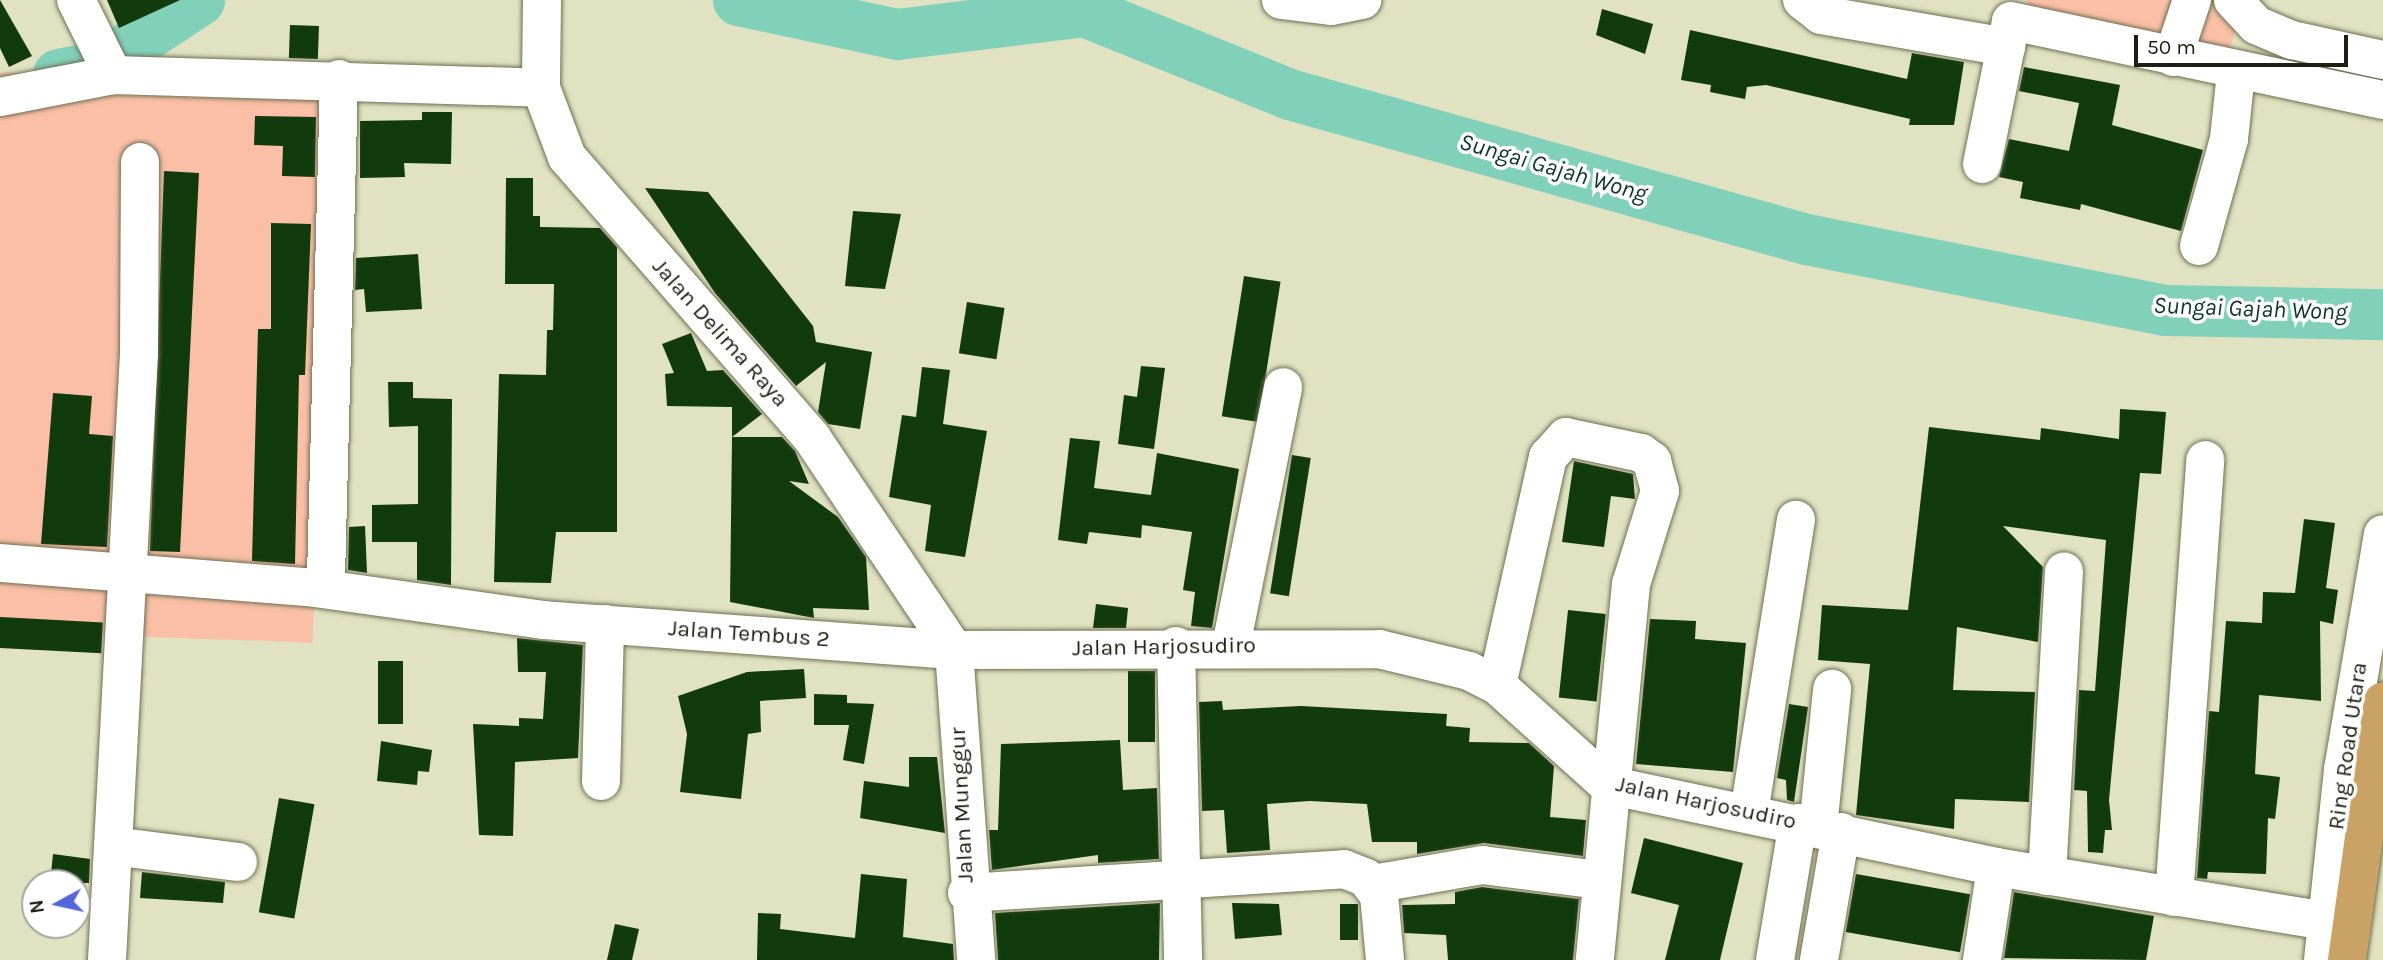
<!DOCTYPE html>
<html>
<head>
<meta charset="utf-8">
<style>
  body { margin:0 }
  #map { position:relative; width:2383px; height:960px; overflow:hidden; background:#e1e2c1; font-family:Karla,sans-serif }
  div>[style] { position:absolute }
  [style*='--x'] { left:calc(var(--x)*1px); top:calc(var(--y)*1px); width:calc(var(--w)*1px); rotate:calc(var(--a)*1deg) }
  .green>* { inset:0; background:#fabfa6; transform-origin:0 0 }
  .river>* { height:51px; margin:-25.5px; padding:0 25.5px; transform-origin:25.5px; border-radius:25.5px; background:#81d0ba }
  .building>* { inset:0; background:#113a0d; transform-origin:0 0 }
  .roads { filter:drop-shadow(0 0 2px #6f7052) drop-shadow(0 0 2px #6f7052) }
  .minor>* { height:38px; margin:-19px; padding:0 19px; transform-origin:19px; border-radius:19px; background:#fff }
  .highway>* { height:38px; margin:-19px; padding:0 19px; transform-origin:19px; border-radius:19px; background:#cba266 }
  span { translate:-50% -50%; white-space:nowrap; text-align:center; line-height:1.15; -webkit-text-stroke:7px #fff; paint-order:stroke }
  .street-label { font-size:23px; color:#1e1e12 }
  .water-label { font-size:24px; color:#10362c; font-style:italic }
  .north { position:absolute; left:21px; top:869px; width:70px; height:70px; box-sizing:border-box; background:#fff; border:2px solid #a5a5a0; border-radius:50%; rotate:262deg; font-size:19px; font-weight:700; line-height:28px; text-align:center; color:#1e1e12 }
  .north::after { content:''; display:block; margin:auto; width:24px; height:32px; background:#5366db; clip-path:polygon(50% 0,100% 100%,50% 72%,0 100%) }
  .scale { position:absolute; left:2134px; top:35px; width:214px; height:32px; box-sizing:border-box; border:4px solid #1e1e12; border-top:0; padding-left:9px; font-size:21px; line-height:24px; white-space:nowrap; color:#1e1e12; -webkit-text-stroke:5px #fff; paint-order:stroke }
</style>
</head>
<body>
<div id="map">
  <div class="green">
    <i style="clip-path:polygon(2027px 0,2180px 0,2166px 40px,2028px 6px)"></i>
    <i style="clip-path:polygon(2201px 0,2213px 0,2237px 26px,2227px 57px,2196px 51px)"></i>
    <i style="left:332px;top:84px;width:559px;height:332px;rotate:92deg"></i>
  </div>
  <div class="river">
    <i style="--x:738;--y:0;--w:163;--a:12.1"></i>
    <i style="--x:897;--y:34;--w:188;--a:-7"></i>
    <i style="--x:1084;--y:11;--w:221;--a:22"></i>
    <i style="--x:1289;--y:94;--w:537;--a:15.67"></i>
    <i style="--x:1806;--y:239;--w:366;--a:11.2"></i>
    <i style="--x:2165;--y:310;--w:218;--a:1.1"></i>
    <i style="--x:58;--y:74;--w:42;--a:-11"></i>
    <i style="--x:99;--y:66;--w:120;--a:-33.4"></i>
  </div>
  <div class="building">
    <i style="clip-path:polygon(0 0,32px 56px,9px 67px,0 48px)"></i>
    <i style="clip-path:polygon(107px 0,180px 0,119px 28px)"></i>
    <i style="clip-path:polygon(1602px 9px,1653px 24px,1645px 54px,1596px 35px)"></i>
    <i style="left:290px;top:25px;width:29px;height:33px;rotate:2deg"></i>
    <i style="clip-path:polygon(1690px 30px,1907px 79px,1912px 53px,1964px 62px,1954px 125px,1909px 125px,1910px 119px,1766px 85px,1747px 87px,1745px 99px,1710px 92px,1711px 85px,1681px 80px)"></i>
    <i style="clip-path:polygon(2024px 67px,2120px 85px,2112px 125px,2203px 150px,2181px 231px,2081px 204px,2080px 210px,2020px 198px,2023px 182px,1999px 177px,2009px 139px,2069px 151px,2079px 103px,2019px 91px)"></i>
    <i style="clip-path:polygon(422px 112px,452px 112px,451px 164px,404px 163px,405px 177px,360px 178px,360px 121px,422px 120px)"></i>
    <i style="clip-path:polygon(255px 116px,316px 117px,315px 177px,282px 176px,283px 146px,254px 145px)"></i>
    <i style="clip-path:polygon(164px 171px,199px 173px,180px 552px,150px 551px)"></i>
    <i style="clip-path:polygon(506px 178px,533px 178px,533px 216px,540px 216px,540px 227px,600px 228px,617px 247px,617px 532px,556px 532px,551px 583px,494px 582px,499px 374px,546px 375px,547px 330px,553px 330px,554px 284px,505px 284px)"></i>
    <i style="clip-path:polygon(645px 188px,708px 192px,813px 326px,816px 342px,872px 352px,860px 429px,828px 424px,818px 412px,826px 362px,796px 386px,715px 293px)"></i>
    <i style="clip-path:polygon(853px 211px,901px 214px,885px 289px,845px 286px)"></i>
    <i style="clip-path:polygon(271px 223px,311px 224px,305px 375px,299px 375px,295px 564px,252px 561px,258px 329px,271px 329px)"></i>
    <i style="clip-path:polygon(418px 254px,422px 309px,366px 312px,364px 289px,355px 290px,356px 258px)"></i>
    <i style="left:1244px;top:276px;width:37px;height:142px;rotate:9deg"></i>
    <i style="left:967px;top:302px;width:38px;height:52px;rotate:9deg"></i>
    <i style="clip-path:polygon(691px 333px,707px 371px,723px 370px,762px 414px,732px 437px,732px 407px,667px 406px,665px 374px,674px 373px,662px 344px)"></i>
    <i style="clip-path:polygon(1141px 366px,1165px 368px,1154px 449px,1118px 444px,1124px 395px,1137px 397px)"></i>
    <i style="clip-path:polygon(922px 367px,950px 370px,943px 424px,987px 431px,965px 557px,925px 551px,931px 505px,889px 497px,902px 415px,916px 417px)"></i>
    <i style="clip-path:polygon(388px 382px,413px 382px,413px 398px,452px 399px,451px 585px,417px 580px,417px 542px,372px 542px,372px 505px,418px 504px,418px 426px,389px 427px)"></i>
    <i style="clip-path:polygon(53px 393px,92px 396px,89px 434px,113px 436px,107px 547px,41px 544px)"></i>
    <i style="clip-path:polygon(2120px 409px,2166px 412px,2161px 474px,2140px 473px,2109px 800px,2112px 830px,2105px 830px,2103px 853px,2088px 852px,2087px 791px,2074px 790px,2079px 690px,2095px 691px,2106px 540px,2003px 526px,2043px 567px,2038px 642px,1957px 627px,1953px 690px,2035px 692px,2029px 802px,1955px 799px,1954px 829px,1856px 815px,1870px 664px,1818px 660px,1822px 605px,1908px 610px,1929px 427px,2040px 440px,2041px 428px,2119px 439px)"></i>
    <i style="clip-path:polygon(732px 437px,782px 437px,795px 451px,809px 484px,789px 481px,838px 517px,866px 557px,869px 610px,813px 608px,814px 618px,730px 602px)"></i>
    <i style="clip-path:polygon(1070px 438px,1100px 441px,1094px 488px,1151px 495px,1157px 453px,1239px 469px,1212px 628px,1191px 626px,1195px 592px,1183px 590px,1192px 532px,1142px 525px,1141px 538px,1089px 532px,1087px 544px,1058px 540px)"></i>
    <i style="left:1292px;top:455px;width:19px;height:140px;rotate:9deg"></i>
    <i style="clip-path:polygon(1574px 461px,1633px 474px,1635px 499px,1611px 496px,1604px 547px,1562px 542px)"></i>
    <i style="clip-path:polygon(2304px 519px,2335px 523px,2326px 588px,2338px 590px,2333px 624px,2320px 621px,2321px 701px,2259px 695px,2255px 774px,2280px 777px,2275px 819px,2268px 818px,2266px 874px,2208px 872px,2207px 879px,2197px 878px,2209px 711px,2219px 712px,2226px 621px,2262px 623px,2263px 592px,2295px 593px)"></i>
    <i style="clip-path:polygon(365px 526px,367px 573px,348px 570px,349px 527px)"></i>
    <i style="clip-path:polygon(1096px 604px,1128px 608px,1126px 628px,1093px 628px)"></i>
    <i style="left:1568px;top:610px;width:38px;height:88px;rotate:6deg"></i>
    <i style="left:0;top:617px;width:103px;height:31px;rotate:3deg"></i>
    <i style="clip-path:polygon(1650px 619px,1696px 621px,1695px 639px,1746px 643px,1733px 772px,1636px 764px)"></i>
    <i style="clip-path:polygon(517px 638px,583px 645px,578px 758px,515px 762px,513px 836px,479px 835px,473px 724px,519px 726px,519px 718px,543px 719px,546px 672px,518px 672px)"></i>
    <i style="left:378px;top:661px;width:25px;height:63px"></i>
    <i style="clip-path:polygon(804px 669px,806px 698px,760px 701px,761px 732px,748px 734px,741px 799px,680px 792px,687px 734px,678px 696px,747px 672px)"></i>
    <i style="left:1128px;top:671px;width:27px;height:71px"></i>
    <i style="clip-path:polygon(814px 694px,847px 695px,847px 703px,874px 704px,864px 764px,843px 760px,849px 725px,814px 725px)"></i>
    <i style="clip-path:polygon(1222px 701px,1223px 710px,1301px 706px,1447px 714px,1446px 726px,1470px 728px,1469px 742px,1529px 743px,1554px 766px,1550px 817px,1586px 820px,1583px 856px,1484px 843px,1417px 854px,1417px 842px,1372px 842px,1367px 804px,1310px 801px,1267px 804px,1270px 850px,1227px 853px,1224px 810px,1202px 811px,1199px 702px)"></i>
    <i style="clip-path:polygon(1789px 704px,1808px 707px,1794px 802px,1787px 800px,1786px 780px,1777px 778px)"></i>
    <i style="clip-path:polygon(1120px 740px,1123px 790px,1157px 788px,1159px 859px,1098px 863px,1098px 855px,992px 870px,989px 830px,998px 830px,1001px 744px)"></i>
    <i style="clip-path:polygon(381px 741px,432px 750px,429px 772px,418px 771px,417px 785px,377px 781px)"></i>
    <i style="clip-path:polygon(909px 757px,937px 757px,945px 833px,860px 818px,864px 781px,909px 787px)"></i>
    <i style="left:279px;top:798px;width:36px;height:116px;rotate:10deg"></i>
    <i style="clip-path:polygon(1644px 838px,1743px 863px,1720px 960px,1665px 960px,1679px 905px,1631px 893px)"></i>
    <i style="clip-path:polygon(53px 854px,90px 859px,89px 883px,50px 883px)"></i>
    <i style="clip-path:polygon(142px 872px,225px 882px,223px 903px,140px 898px)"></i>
    <i style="clip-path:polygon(861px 874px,907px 879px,903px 937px,953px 944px,954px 960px,757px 960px,758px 913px,781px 914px,780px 929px,855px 938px)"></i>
    <i style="left:1856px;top:874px;width:116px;height:59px;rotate:10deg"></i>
    <i style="clip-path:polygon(1482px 887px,1579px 899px,1573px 960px,1448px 960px,1446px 935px,1404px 933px,1402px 905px,1455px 904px,1455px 892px)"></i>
    <i style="clip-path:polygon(2014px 892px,2154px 916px,2146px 960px,2004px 958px)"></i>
    <i style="clip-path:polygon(1160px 903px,1159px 960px,998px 960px,995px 913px)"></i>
    <i style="clip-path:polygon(1232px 903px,1279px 904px,1282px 935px,1235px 939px)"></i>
    <i style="left:1340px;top:904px;width:18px;height:36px"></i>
    <i style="clip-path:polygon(615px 924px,639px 929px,632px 960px,607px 960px)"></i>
  </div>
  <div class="roads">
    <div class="minor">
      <i style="--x:76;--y:0;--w:84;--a:63.7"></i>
      <i style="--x:113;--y:75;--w:428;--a:1.7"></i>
      <i style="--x:542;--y:0;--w:88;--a:90.7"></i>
      <i style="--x:541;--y:88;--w:74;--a:69.4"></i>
      <i style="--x:567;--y:157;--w:373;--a:48.9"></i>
      <i style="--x:812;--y:438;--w:255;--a:56.2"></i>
      <i style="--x:1281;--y:0;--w:50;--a:6.8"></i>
      <i style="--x:1331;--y:6;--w:32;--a:-11"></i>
      <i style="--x:1802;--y:0;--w:24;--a:38"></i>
      <i style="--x:1821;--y:15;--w:188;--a:9.8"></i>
      <i style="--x:2233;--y:0;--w:34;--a:47"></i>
      <i style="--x:2256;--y:25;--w:39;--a:23"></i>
      <i style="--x:2292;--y:40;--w:93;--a:12.4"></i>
      <i style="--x:2011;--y:21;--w:380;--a:12"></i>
      <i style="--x:2173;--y:57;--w:60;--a:-71.6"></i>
      <i style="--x:0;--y:97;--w:115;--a:-11"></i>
      <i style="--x:1982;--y:164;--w:145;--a:-78.5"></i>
      <i style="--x:2199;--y:246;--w:111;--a:-74.3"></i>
      <i style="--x:2229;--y:139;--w:67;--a:-84"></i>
      <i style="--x:0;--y:563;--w:317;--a:4.5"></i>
      <i style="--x:316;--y:588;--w:229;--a:8"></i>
      <i style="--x:543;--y:620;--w:412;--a:4.2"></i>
      <i style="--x:954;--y:650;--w:425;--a:-0.1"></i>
      <i style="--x:1379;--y:649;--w:93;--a:13.7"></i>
      <i style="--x:1469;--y:671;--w:31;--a:27"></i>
      <i style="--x:1497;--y:685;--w:149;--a:42"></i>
      <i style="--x:1608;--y:785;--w:397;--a:11.9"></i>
      <i style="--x:1996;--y:867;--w:333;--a:9.3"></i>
      <i style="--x:326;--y:577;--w:498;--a:-88.5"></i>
      <i style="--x:1176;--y:646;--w:314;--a:88.7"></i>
      <i style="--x:1231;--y:646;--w:264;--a:-78.6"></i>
      <i style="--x:954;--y:650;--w:311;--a:85.9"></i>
      <i style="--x:1497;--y:685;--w:234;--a:-77.4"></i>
      <i style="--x:1548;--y:457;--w:27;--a:-48"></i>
      <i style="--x:1566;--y:437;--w:77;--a:12"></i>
      <i style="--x:1641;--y:453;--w:14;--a:36"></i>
      <i style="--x:1652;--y:461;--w:31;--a:75"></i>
      <i style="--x:1660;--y:491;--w:97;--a:107.3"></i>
      <i style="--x:1631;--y:584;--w:378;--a:95.5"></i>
      <i style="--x:601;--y:781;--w:157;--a:-88.5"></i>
      <i style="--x:1749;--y:813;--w:297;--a:-80.9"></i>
      <i style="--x:1818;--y:828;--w:140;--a:-84.2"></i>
      <i style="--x:113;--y:846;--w:126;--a:7.3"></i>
      <i style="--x:2047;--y:876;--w:305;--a:-86.8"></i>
      <i style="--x:1373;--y:884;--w:111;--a:-9.9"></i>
      <i style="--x:1482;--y:865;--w:118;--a:7.3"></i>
      <i style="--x:967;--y:893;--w:378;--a:-3.6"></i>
      <i style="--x:1344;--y:869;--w:24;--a:22"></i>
      <i style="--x:1366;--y:878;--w:21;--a:53"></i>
      <i style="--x:1379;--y:895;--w:65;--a:84.7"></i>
      <i style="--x:2174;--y:897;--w:438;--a:-85.9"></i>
      <i style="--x:107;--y:960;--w:607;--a:-86.98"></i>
      <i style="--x:139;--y:354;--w:192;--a:-89.7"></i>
      <i style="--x:1775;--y:960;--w:139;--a:-80.5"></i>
      <i style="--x:1819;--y:960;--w:130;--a:-80.2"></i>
      <i style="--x:1982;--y:960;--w:94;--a:-81.4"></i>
      <i style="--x:2323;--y:960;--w:191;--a:-84"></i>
      <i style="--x:2343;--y:770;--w:239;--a:-80.4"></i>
    </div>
    <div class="highway">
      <i style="--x:2347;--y:960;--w:261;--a:-82.1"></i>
    </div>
  </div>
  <div class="street-label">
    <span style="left:720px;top:333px;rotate:48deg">Jalan Delima Raya</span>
    <span style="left:749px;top:634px;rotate:4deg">Jalan Tembus 2</span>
    <span style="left:1164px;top:647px;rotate:-1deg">Jalan Harjosudiro</span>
    <span style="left:2348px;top:746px;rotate:-82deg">Ring Road Utara</span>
    <span style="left:1706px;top:803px;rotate:12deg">Jalan Harjosudiro</span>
    <span style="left:962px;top:805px;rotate:-93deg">Jalan Munggur</span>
  </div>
  <div class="water-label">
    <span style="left:1553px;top:168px;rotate:16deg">Sungai Gajah Wong</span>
    <span style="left:2250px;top:309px;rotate:2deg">Sungai Gajah Wong</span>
  </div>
  <div class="north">N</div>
  <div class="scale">50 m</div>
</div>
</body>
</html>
